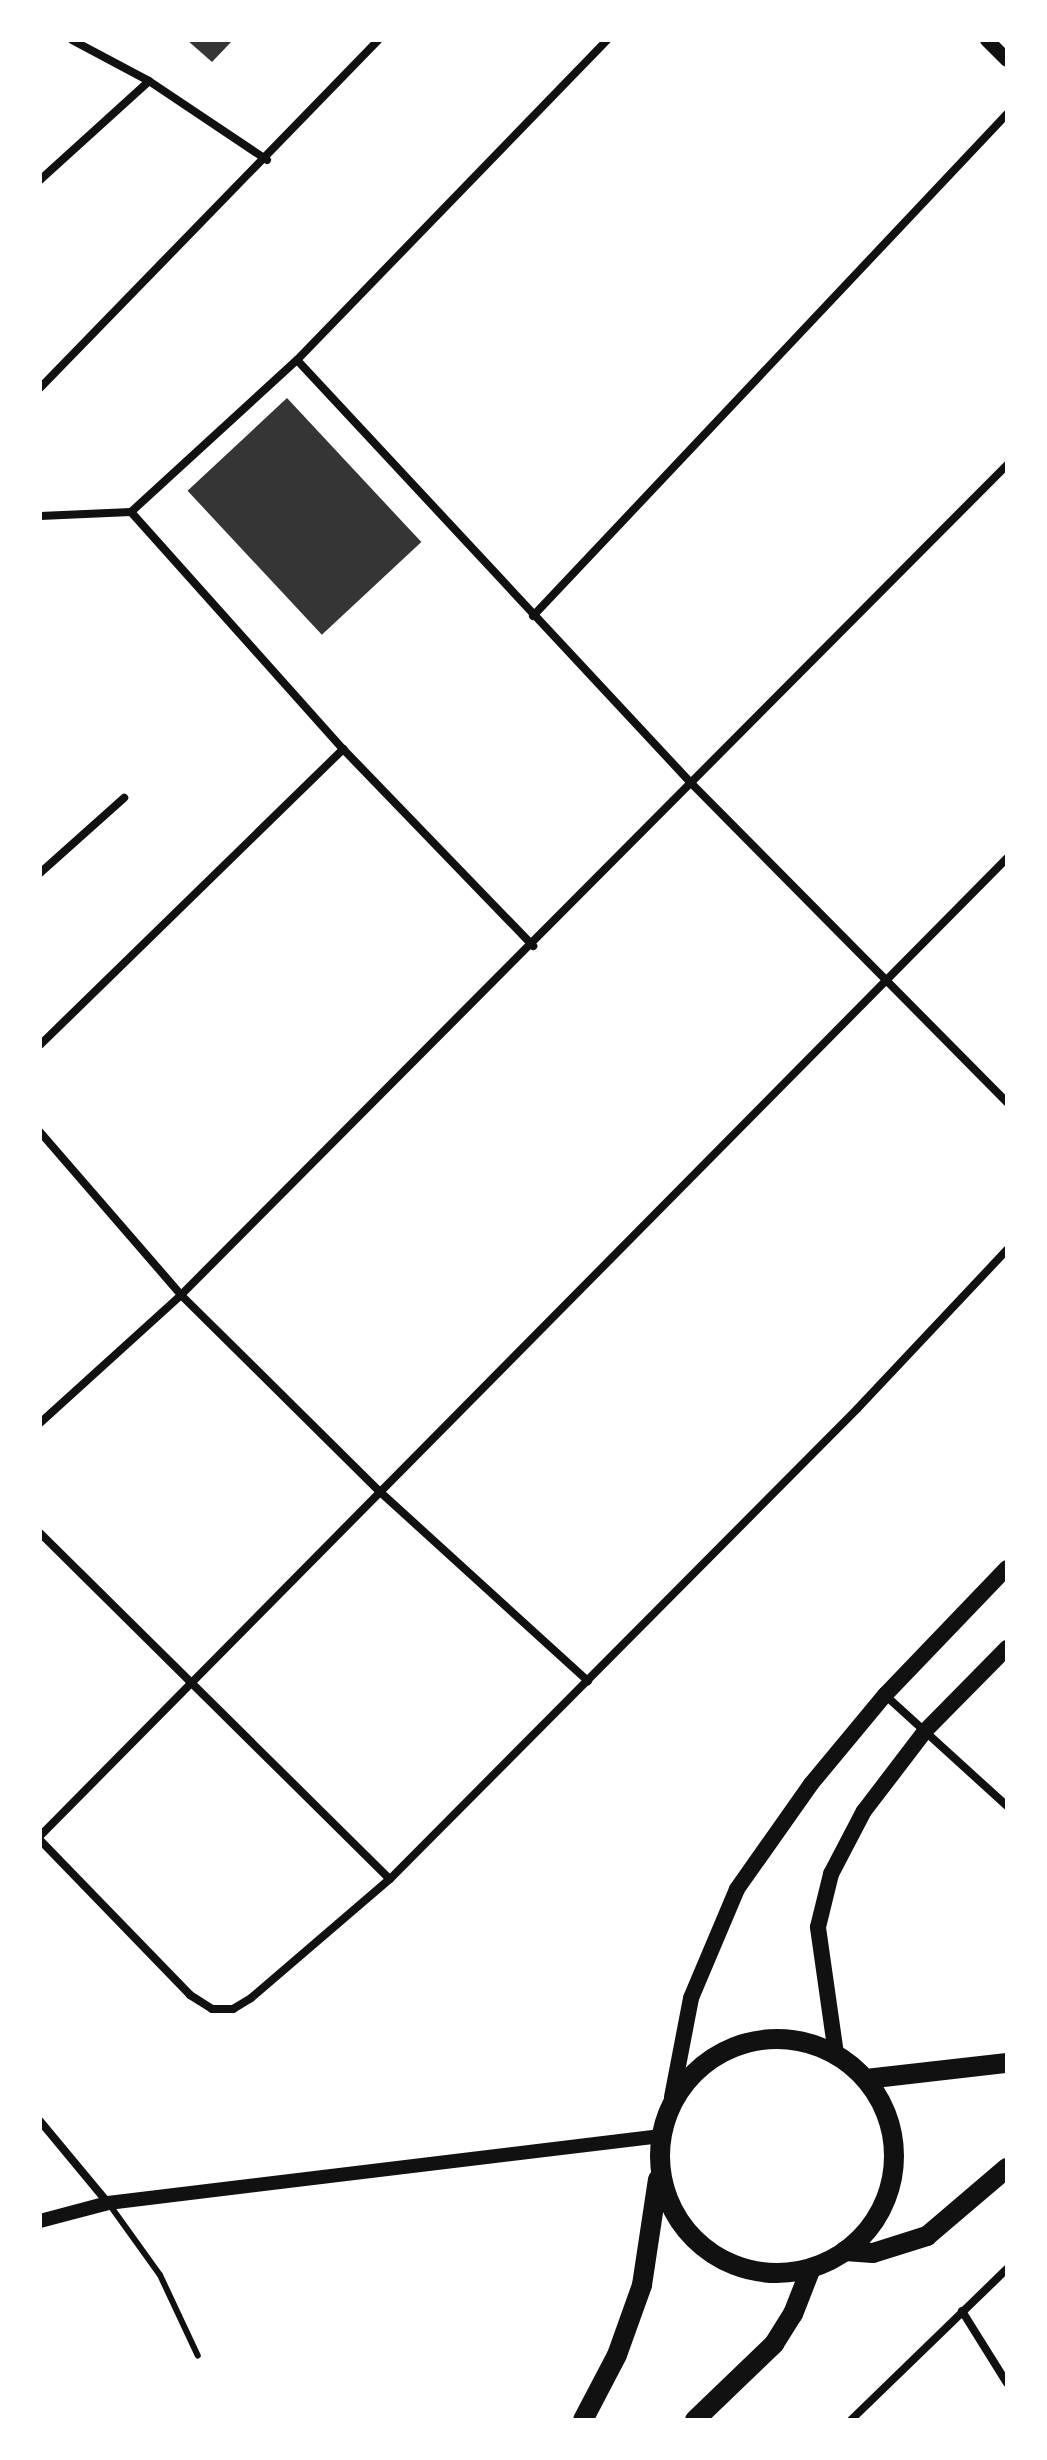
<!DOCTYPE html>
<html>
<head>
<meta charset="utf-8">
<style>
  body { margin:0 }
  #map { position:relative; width:1047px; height:2460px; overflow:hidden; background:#fff; font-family:"Public Sans",sans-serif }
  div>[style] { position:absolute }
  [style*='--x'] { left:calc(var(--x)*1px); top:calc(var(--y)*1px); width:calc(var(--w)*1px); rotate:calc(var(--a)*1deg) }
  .building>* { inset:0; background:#353535; transform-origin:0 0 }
  .service>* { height:6px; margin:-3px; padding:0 3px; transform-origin:3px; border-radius:3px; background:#111 }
  .minor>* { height:8px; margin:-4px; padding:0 4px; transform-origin:4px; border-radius:4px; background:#111 }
  .tertiary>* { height:14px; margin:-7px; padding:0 7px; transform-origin:7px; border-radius:7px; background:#111 }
  .secondary>* { height:16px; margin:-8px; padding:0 8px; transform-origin:8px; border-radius:8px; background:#111 }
  .primary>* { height:20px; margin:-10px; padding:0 10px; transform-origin:10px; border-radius:10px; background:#111 }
  .primary>.ring { margin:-10px; padding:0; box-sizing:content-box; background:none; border:20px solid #111; border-radius:50% }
  span { translate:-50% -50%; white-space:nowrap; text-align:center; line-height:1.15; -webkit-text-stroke:6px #fff; paint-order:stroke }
  .frame { position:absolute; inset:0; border:42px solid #fff; pointer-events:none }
</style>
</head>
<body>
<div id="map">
  <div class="building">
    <i style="clip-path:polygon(187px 40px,233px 40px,212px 62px)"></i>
    <i style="left:287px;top:398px;width:197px;height:136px;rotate:47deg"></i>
  </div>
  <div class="service">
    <i style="--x:109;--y:2204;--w:87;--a:54.3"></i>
    <i style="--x:160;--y:2275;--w:89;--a:64.9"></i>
  </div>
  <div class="minor">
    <i style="--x:72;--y:40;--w:87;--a:28"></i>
    <i style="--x:149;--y:81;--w:142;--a:33.8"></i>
    <i style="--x:40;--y:180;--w:147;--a:-42.2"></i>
    <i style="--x:297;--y:360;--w:578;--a:47.03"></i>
    <i style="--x:691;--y:783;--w:449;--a:45.3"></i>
    <i style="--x:40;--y:388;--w:485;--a:-45.8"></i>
    <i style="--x:131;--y:512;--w:318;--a:48.2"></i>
    <i style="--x:343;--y:749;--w:274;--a:46"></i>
    <i style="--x:40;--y:516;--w:91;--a:-2.5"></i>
    <i style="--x:131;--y:512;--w:225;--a:-42.5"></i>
    <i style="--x:297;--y:360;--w:446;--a:-45.9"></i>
    <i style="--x:533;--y:616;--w:690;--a:-46.64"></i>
    <i style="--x:40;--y:873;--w:113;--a:-41.8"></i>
    <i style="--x:40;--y:1045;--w:424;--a:-44.3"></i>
    <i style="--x:40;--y:1132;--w:216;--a:49.1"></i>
    <i style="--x:181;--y:1295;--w:277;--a:44.7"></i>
    <i style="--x:378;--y:1490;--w:284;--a:42.3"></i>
    <i style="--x:40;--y:1423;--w:190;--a:-42.2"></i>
    <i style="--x:181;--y:1295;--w:1171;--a:-45.14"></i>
    <i style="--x:40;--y:1533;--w:492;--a:44.7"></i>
    <i style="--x:885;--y:1695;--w:165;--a:42.3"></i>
    <i style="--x:40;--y:1836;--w:1375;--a:-45.32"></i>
    <i style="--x:40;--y:1840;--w:216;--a:45.9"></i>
    <i style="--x:190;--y:1995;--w:26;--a:32"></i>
    <i style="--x:212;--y:2009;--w:21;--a:0"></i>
    <i style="--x:233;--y:2009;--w:21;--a:-31"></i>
    <i style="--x:251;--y:1998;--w:183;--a:-40.6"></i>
    <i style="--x:390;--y:1879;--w:663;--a:-45.18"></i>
    <i style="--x:857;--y:1409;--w:219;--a:-46.7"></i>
    <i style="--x:40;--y:2121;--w:107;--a:50.3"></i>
    <i style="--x:962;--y:2311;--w:85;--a:58"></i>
    <i style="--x:851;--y:2420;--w:217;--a:-44.1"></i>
  </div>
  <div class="tertiary">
    <i style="--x:987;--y:40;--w:28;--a:45"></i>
    <i style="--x:40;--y:2221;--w:70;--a:-14.8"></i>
    <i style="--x:108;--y:2203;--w:557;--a:-6.91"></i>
  </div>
  <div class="secondary">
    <i style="--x:836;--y:2054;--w:128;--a:-98.1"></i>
    <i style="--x:818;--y:1927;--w:55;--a:-76.2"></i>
    <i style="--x:831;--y:1874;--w:71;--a:-62.4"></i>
    <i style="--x:864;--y:1811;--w:102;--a:-52.6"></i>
    <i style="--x:926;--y:1730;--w:115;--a:-45.4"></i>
    <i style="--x:672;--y:2097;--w:101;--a:-79.1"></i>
    <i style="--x:691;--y:1998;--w:118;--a:-67.1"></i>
    <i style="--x:737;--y:1889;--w:128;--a:-54.8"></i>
    <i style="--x:811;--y:1784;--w:116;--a:-50.3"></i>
    <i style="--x:885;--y:1695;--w:176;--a:-46.2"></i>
  </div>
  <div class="primary">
    <i class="ring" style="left:660px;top:2039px;width:214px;height:214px"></i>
    <i style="--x:866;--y:2079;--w:142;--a:-6.5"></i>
    <i style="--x:845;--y:2251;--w:28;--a:4"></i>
    <i style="--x:873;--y:2253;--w:57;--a:-17.5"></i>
    <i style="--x:927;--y:2236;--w:105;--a:-40.4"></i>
    <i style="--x:583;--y:2420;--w:73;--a:-62.4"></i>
    <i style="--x:617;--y:2355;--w:74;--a:-70.3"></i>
    <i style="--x:642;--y:2285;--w:107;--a:-81.4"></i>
    <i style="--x:695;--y:2420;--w:110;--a:-43.9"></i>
    <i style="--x:774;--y:2344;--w:36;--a:-58"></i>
    <i style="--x:793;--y:2314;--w:49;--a:-68.6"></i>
  </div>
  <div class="frame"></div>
</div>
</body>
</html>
